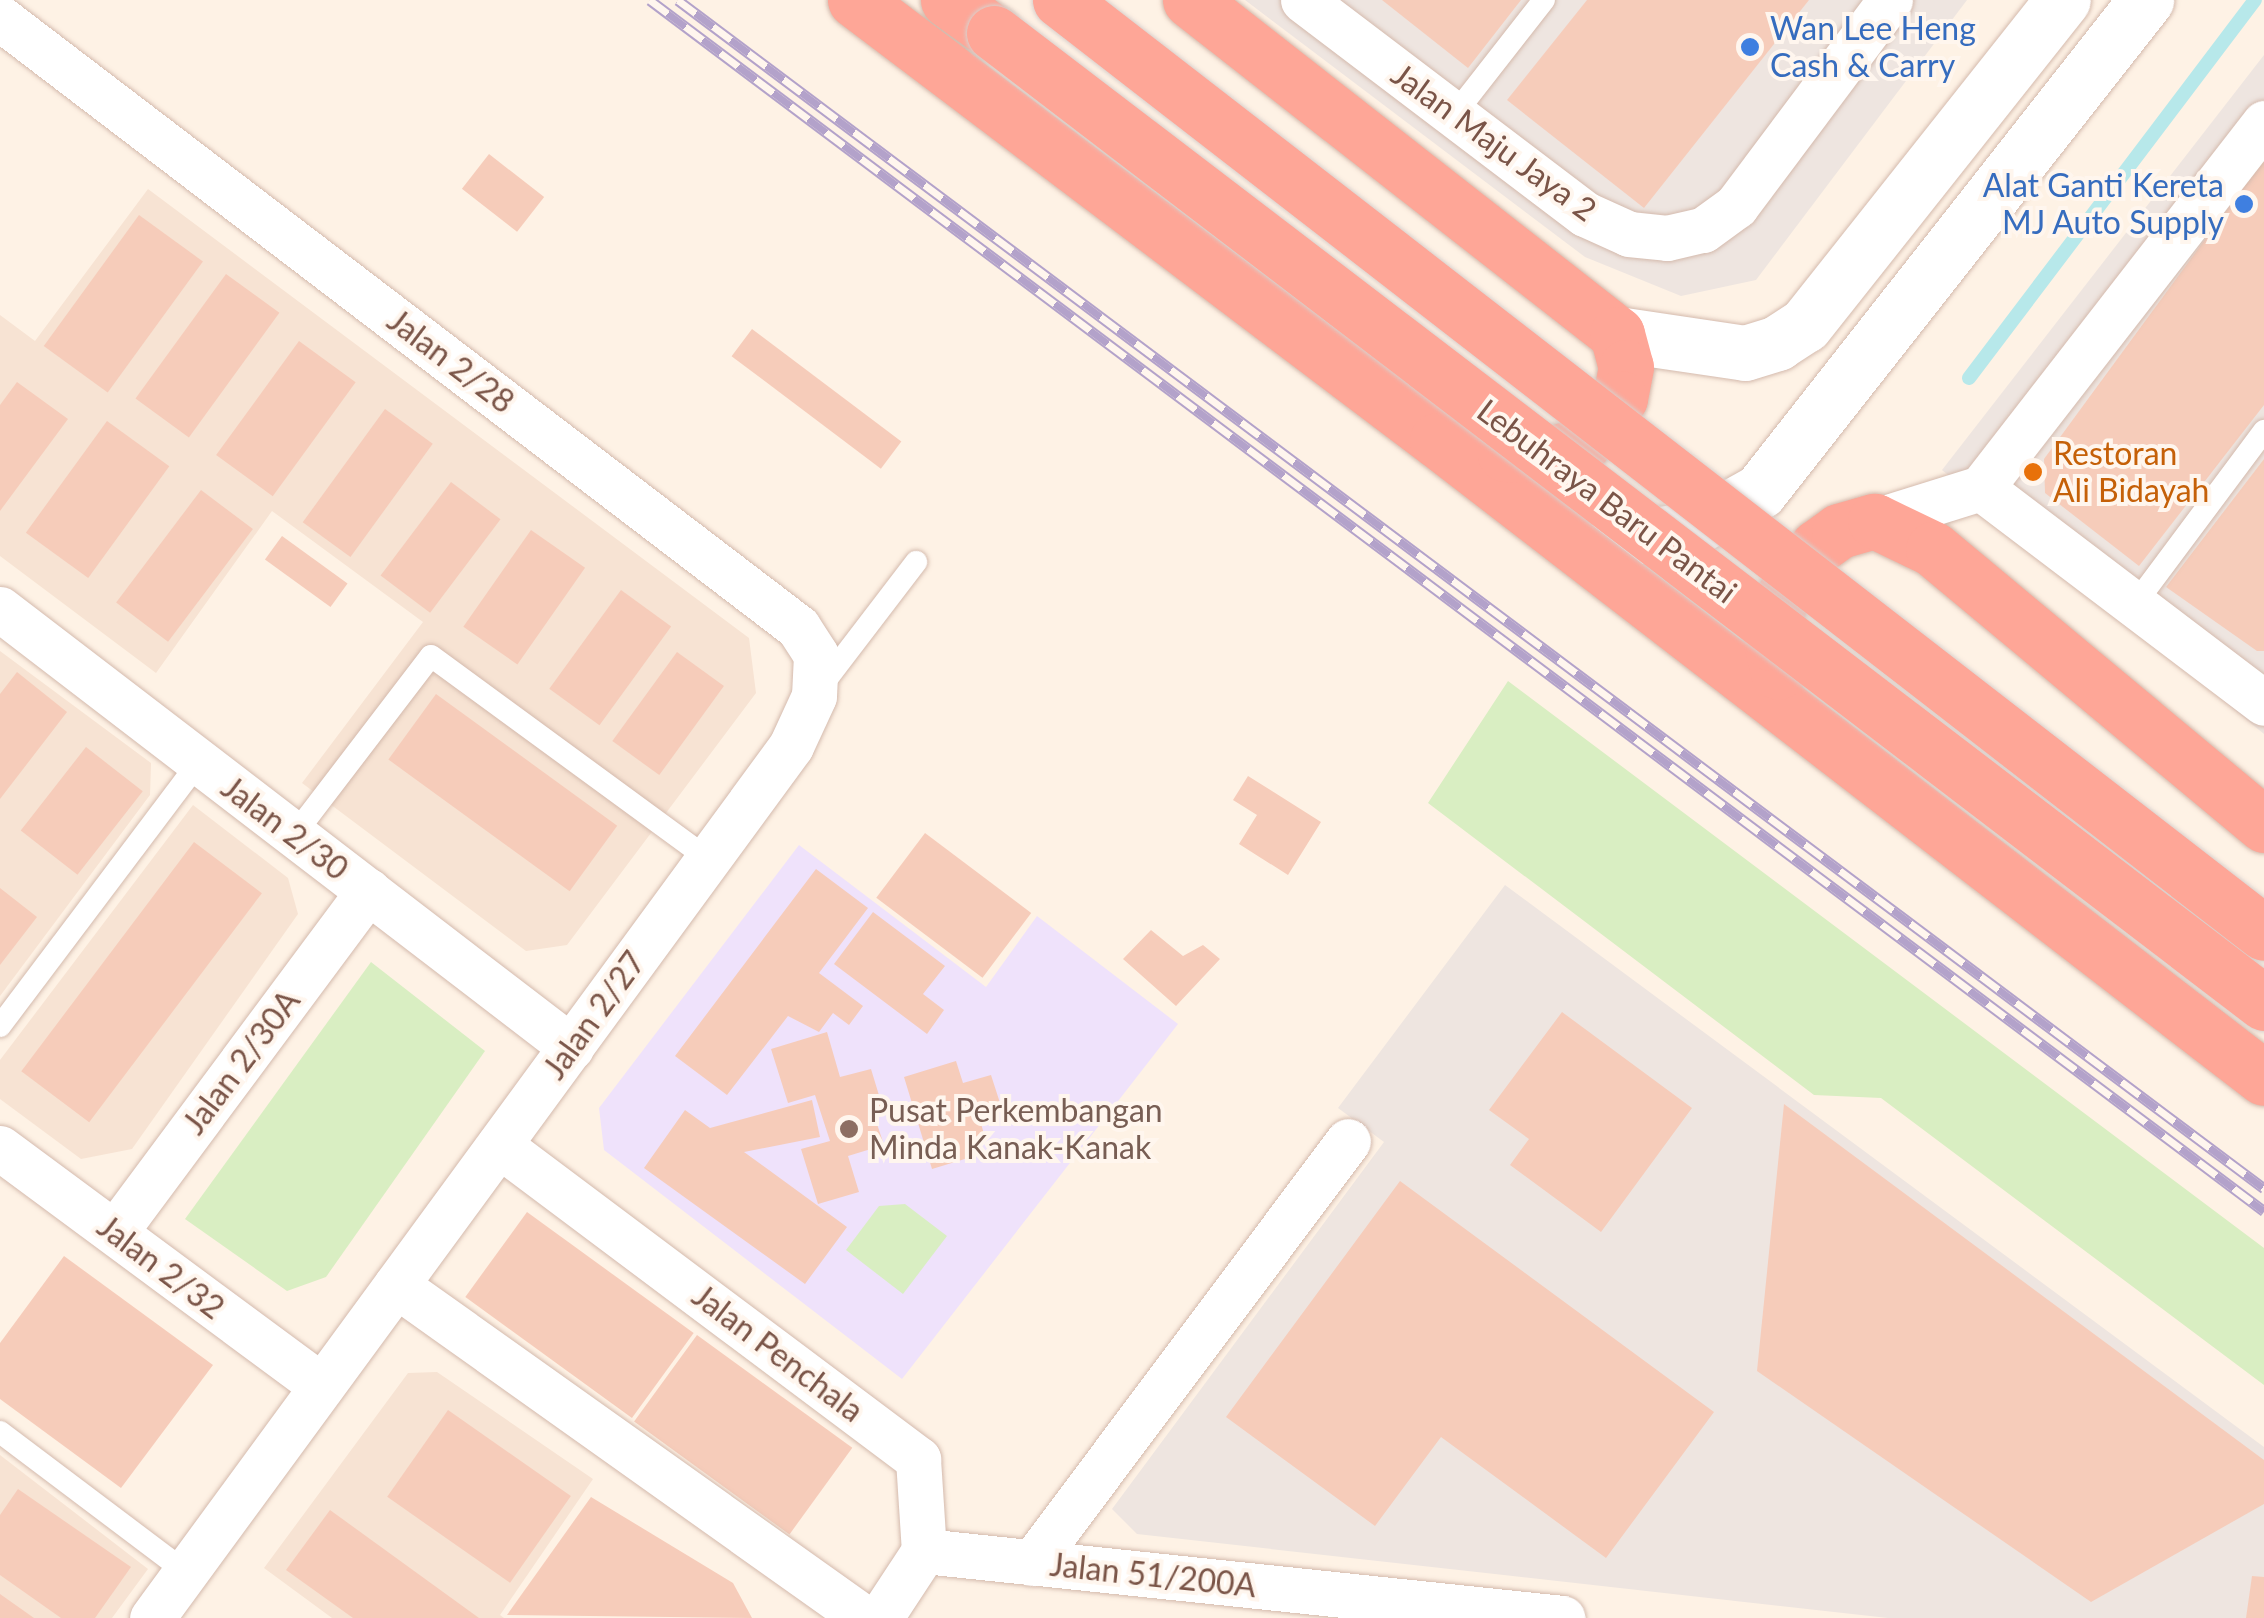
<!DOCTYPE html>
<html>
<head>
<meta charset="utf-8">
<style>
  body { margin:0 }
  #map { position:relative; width:2264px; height:1618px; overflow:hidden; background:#fef2e5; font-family:Lato,sans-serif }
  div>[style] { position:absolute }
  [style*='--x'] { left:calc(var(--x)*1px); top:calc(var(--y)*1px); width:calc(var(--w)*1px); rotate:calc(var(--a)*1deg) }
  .residential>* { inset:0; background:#f7e3d3 }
  .industrial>* { inset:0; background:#eee5e0 }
  .education>* { inset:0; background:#efe2fb }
  .green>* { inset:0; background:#d9eec2 }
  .stream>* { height:14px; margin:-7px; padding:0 7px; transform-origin:7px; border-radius:7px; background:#b7e8ea }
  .building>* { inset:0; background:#f6ccba; transform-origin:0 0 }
  .roads { filter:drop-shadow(0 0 2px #d4baad) drop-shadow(0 0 2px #d4baad) }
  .lane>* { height:22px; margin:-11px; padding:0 11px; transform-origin:11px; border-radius:11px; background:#fff }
  .street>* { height:45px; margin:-22.5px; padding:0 22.5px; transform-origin:22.5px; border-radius:22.5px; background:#fff }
  .secondary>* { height:55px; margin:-27.5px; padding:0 27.5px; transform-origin:27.5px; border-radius:27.5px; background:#fff }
  .highway>* { height:55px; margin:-27.5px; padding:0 27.5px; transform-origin:27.5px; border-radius:27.5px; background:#fea697 }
  .rail>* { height:11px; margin-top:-5.5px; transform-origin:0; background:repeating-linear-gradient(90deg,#fff6ee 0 22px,#b3a2ca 0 44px); box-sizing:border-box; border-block:2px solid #b3a2ca }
  .bridges { filter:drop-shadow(0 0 2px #dacfcb) drop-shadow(0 0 2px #dacfcb) }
  .highway-bridge>* { height:55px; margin:-27.5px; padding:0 27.5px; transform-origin:27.5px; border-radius:27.5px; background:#fea697 }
  .dots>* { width:28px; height:28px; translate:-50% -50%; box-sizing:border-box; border:5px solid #fff6ee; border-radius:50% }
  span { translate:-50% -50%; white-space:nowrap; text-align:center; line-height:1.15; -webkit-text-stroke:8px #fff6ee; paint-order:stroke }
  .shop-label { font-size:32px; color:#366cbe }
  .left { translate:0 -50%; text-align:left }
  .right { translate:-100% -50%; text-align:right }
  .street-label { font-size:32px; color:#7a5447 }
  .food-label { font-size:32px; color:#c56008 }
  .education-label { font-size:32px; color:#785e54 }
</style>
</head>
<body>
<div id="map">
  <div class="residential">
    <i style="clip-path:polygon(148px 189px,749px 638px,756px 693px,567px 945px,526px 951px,302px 783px,423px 622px,272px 511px,156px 673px,0 556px,0 315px,35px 341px)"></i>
    <i style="clip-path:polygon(0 651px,151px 763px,150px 795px,0 996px)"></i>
    <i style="clip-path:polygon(193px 805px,288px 878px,298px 914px,132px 1149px,81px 1159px,0 1099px,0 1060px)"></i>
    <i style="clip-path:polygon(437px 1372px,593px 1479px,500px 1615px,504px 1618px,332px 1618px,264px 1568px,408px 1373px)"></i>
    <i style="clip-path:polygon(0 1455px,148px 1569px,112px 1618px,0 1618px)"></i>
  </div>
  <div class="industrial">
    <i style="clip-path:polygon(1245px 0,1967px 0,1756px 280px,1681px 296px,1585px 257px)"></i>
    <i style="clip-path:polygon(2264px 55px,2264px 734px,1942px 470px)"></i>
    <i style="clip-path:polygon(1505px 885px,2264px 1447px,2264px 1618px,1888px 1618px,1137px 1534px,1112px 1509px,1384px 1142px,1338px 1108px)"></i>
  </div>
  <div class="education">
    <i style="clip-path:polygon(799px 845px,986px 987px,1037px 916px,1178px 1024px,902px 1379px,604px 1150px,599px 1108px)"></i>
  </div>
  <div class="green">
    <i style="clip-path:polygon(1508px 681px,2264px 1248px,2264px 1385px,1881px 1098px,1814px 1095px,1428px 803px)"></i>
    <i style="clip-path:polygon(371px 962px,485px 1051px,326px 1277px,287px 1291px,185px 1219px)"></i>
    <i style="clip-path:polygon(905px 1204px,947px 1236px,903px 1294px,846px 1250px,879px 1206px)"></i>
  </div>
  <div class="stream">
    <i style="--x:1969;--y:378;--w:474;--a:-52.9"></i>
  </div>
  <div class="building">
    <i style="clip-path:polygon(1382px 0,1521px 0,1468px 68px)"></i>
    <i style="clip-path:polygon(1587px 0,1809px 0,1644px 208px,1507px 100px)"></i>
    <i style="left:489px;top:154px;width:70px;height:44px;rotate:38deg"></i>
    <i style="clip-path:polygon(2264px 159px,2264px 405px,2139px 566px,2045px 493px,2044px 459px)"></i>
    <i style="left:139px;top:215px;width:79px;height:162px;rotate:36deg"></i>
    <i style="left:226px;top:274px;width:66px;height:154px;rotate:36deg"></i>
    <i style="left:752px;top:329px;width:187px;height:34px;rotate:37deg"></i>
    <i style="left:299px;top:341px;width:70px;height:141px;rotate:36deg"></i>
    <i style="clip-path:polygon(17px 382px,68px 419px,0 511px,0 405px)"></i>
    <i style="left:385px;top:409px;width:59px;height:140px;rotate:36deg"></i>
    <i style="left:107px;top:421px;width:77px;height:138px;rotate:36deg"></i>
    <i style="clip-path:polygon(2264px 459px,2264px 651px,2257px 651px,2166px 587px)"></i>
    <i style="left:451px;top:482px;width:62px;height:117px;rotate:37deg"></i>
    <i style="left:201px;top:490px;width:65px;height:141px;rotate:37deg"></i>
    <i style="left:531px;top:530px;width:66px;height:118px;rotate:35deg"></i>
    <i style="left:282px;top:536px;width:81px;height:29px;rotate:36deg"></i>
    <i style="left:621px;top:590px;width:62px;height:122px;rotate:36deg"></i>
    <i style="left:677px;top:652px;width:58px;height:110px;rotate:36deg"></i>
    <i style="clip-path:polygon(17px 672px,67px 712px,0 799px,0 694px)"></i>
    <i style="left:436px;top:694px;width:224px;height:81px;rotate:36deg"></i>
    <i style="left:86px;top:747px;width:72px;height:106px;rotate:38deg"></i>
    <i style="clip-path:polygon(1248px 776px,1321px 822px,1288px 875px,1239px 844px,1257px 815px,1233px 800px)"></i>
    <i style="left:925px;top:833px;width:133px;height:81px;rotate:37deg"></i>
    <i style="left:194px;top:842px;width:85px;height:287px;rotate:37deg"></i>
    <i style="clip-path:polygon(816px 869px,868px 908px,819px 973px,863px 1006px,849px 1025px,833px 1013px,819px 1032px,788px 1016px,727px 1095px,675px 1056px)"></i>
    <i style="clip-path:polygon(0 888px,37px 917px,0 965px)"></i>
    <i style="clip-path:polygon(873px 912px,945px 966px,923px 994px,944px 1010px,927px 1034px,834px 964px)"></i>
    <i style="clip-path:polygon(1151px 930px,1183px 956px,1203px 945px,1220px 959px,1176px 1006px,1123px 959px)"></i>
    <i style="clip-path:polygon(1562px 1012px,1692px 1108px,1601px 1232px,1510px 1165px,1529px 1139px,1489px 1110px)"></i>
    <i style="clip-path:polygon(827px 1032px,840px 1077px,871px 1069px,885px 1115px,875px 1118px,884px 1145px,848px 1156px,859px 1192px,818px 1204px,801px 1149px,830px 1141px,815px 1095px,788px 1103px,771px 1049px)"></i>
    <i style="clip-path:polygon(956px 1061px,963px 1083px,991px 1075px,1001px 1106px,978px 1113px,984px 1134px,972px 1138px,978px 1155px,932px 1169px,904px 1077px)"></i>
    <i style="clip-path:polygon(812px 1100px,820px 1137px,744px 1152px,847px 1227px,805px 1284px,644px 1168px,685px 1110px,710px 1128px)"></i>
    <i style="clip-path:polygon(1784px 1104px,2264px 1460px,2264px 1504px,2091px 1602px,1757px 1371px)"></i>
    <i style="clip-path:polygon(1400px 1181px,1714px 1412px,1606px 1558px,1441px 1437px,1375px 1526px,1226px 1417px)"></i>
    <i style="left:527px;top:1212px;width:206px;height:105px;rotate:36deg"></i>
    <i style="clip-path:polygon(64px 1256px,213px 1365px,121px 1488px,0 1399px,0 1343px)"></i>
    <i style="left:697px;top:1335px;width:192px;height:107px;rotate:36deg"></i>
    <i style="left:448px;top:1410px;width:150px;height:106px;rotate:35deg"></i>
    <i style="clip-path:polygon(18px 1489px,131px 1567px,95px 1618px,61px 1618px,0 1575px,0 1515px)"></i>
    <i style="clip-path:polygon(591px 1497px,733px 1583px,752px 1618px,507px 1615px)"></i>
    <i style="clip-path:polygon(330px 1510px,479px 1618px,353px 1618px,286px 1570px)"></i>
    <i style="clip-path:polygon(2252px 1576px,2264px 1577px,2264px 1618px,2246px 1618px)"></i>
    <i style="clip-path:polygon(0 1594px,34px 1618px,0 1618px)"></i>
  </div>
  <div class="roads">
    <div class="lane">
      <i style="--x:1454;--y:115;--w:146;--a:-52"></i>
      <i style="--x:2135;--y:604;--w:216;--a:-53.3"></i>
      <i style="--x:819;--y:689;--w:160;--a:-52.6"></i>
      <i style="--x:294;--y:835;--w:225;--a:-52.6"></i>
      <i style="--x:431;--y:656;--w:343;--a:36.2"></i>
      <i style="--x:0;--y:1026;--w:331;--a:-53"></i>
      <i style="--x:0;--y:1432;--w:233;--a:37"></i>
    </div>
    <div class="street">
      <i style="--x:1303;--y:0;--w:354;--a:37.2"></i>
      <i style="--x:1585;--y:214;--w:48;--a:24.4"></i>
      <i style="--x:1629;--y:234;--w:38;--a:6"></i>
      <i style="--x:1667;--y:238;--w:37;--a:-13"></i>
      <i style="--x:1703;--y:230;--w:41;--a:-36"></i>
      <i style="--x:1736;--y:206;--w:257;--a:-53.2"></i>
      <i style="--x:0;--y:18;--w:1004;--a:37.35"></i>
      <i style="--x:798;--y:627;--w:33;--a:57"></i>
      <i style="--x:816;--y:655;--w:41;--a:92.8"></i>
      <i style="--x:814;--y:696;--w:55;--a:114.7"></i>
      <i style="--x:791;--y:746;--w:1081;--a:126.23"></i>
      <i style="--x:1981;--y:488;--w:355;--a:37.2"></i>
      <i style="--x:1875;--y:521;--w:111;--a:-17.3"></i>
      <i style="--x:1981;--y:488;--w:462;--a:-52.2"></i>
      <i style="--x:0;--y:609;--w:720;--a:37.49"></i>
      <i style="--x:499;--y:1145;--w:524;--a:36.85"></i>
      <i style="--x:918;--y:1459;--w:92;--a:86.3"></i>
      <i style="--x:924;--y:1551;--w:80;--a:123.3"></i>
      <i style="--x:0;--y:1148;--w:400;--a:36.5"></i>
      <i style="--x:115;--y:1232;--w:425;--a:-53.4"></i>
      <i style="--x:396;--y:1285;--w:574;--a:35.43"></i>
      <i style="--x:924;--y:1551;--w:642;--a:5.99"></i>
      <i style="--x:1032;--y:1563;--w:527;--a:-53.17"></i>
    </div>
    <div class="secondary">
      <i style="--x:1617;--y:334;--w:129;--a:8.4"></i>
      <i style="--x:1745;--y:353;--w:34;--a:-17"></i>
      <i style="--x:1777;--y:343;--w:33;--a:-33"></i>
      <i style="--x:1805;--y:325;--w:415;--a:-51.6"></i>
      <i style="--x:1619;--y:528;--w:26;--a:18"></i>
      <i style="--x:1644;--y:536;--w:46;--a:-7.4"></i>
      <i style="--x:1690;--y:530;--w:80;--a:-29.1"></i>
      <i style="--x:1760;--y:491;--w:625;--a:-51.83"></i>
    </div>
    <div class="highway">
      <i style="--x:855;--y:0;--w:730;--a:37.09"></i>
      <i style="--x:1437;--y:440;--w:1044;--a:37.65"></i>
      <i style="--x:948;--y:0;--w:57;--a:35.7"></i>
      <i style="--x:1190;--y:0;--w:542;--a:38.03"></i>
      <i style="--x:1617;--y:334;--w:34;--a:75"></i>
      <i style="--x:1626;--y:367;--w:32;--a:101"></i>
      <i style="--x:1620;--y:398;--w:59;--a:128.8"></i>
      <i style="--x:1583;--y:444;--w:39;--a:163"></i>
      <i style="--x:1546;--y:455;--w:41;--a:-178.6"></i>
      <i style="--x:1778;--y:672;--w:30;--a:-104"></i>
      <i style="--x:1771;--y:643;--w:38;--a:-79"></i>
      <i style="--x:1778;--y:606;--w:35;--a:-61"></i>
      <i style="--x:1795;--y:575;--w:36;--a:-52"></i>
      <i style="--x:1817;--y:547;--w:27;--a:-36"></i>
      <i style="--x:1839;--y:531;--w:37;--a:-16"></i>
      <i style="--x:1875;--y:521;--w:64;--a:25.8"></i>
      <i style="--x:1933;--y:549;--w:431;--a:39.8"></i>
    </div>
  </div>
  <div class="rail">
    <i style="--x:650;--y:0;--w:2018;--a:36.88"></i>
    <i style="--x:678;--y:0;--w:1982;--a:36.84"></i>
  </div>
  <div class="bridges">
    <div class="highway-bridge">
      <i style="--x:1060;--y:0;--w:1523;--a:37.77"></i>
      <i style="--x:994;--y:33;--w:1598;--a:37.37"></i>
    </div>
  </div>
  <div class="dots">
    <i style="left:1750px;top:47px;background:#3f7fe0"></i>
    <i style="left:2244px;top:204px;background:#3f7fe0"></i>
    <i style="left:2033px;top:472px;background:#e8710a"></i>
    <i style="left:849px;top:1129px;background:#8d6e63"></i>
  </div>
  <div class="shop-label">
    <span class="left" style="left:1770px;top:47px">Wan Lee Heng<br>Cash &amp; Carry</span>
    <span class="right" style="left:2224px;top:204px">Alat Ganti Kereta<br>MJ Auto Supply</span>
  </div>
  <div class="street-label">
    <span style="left:1494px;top:142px;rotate:36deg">Jalan Maju Jaya 2</span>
    <span style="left:451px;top:361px;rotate:37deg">Jalan 2/28</span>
    <span style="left:1607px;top:501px;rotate:37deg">Lebuhraya Baru Pantai</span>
    <span style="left:285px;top:828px;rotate:37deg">Jalan 2/30</span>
    <span style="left:594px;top:1015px;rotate:-54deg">Jalan 2/27</span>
    <span style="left:241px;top:1062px;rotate:-53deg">Jalan 2/30A</span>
    <span style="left:161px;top:1267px;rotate:37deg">Jalan 2/32</span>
    <span style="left:778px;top:1353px;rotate:37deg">Jalan Penchala</span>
    <span style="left:1153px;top:1575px;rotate:6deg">Jalan 51/200A</span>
  </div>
  <div class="food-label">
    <span class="left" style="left:2053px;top:472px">Restoran<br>Ali Bidayah</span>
  </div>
  <div class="education-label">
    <span class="left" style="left:869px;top:1129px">Pusat Perkembangan<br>Minda Kanak-Kanak</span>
  </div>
</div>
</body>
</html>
